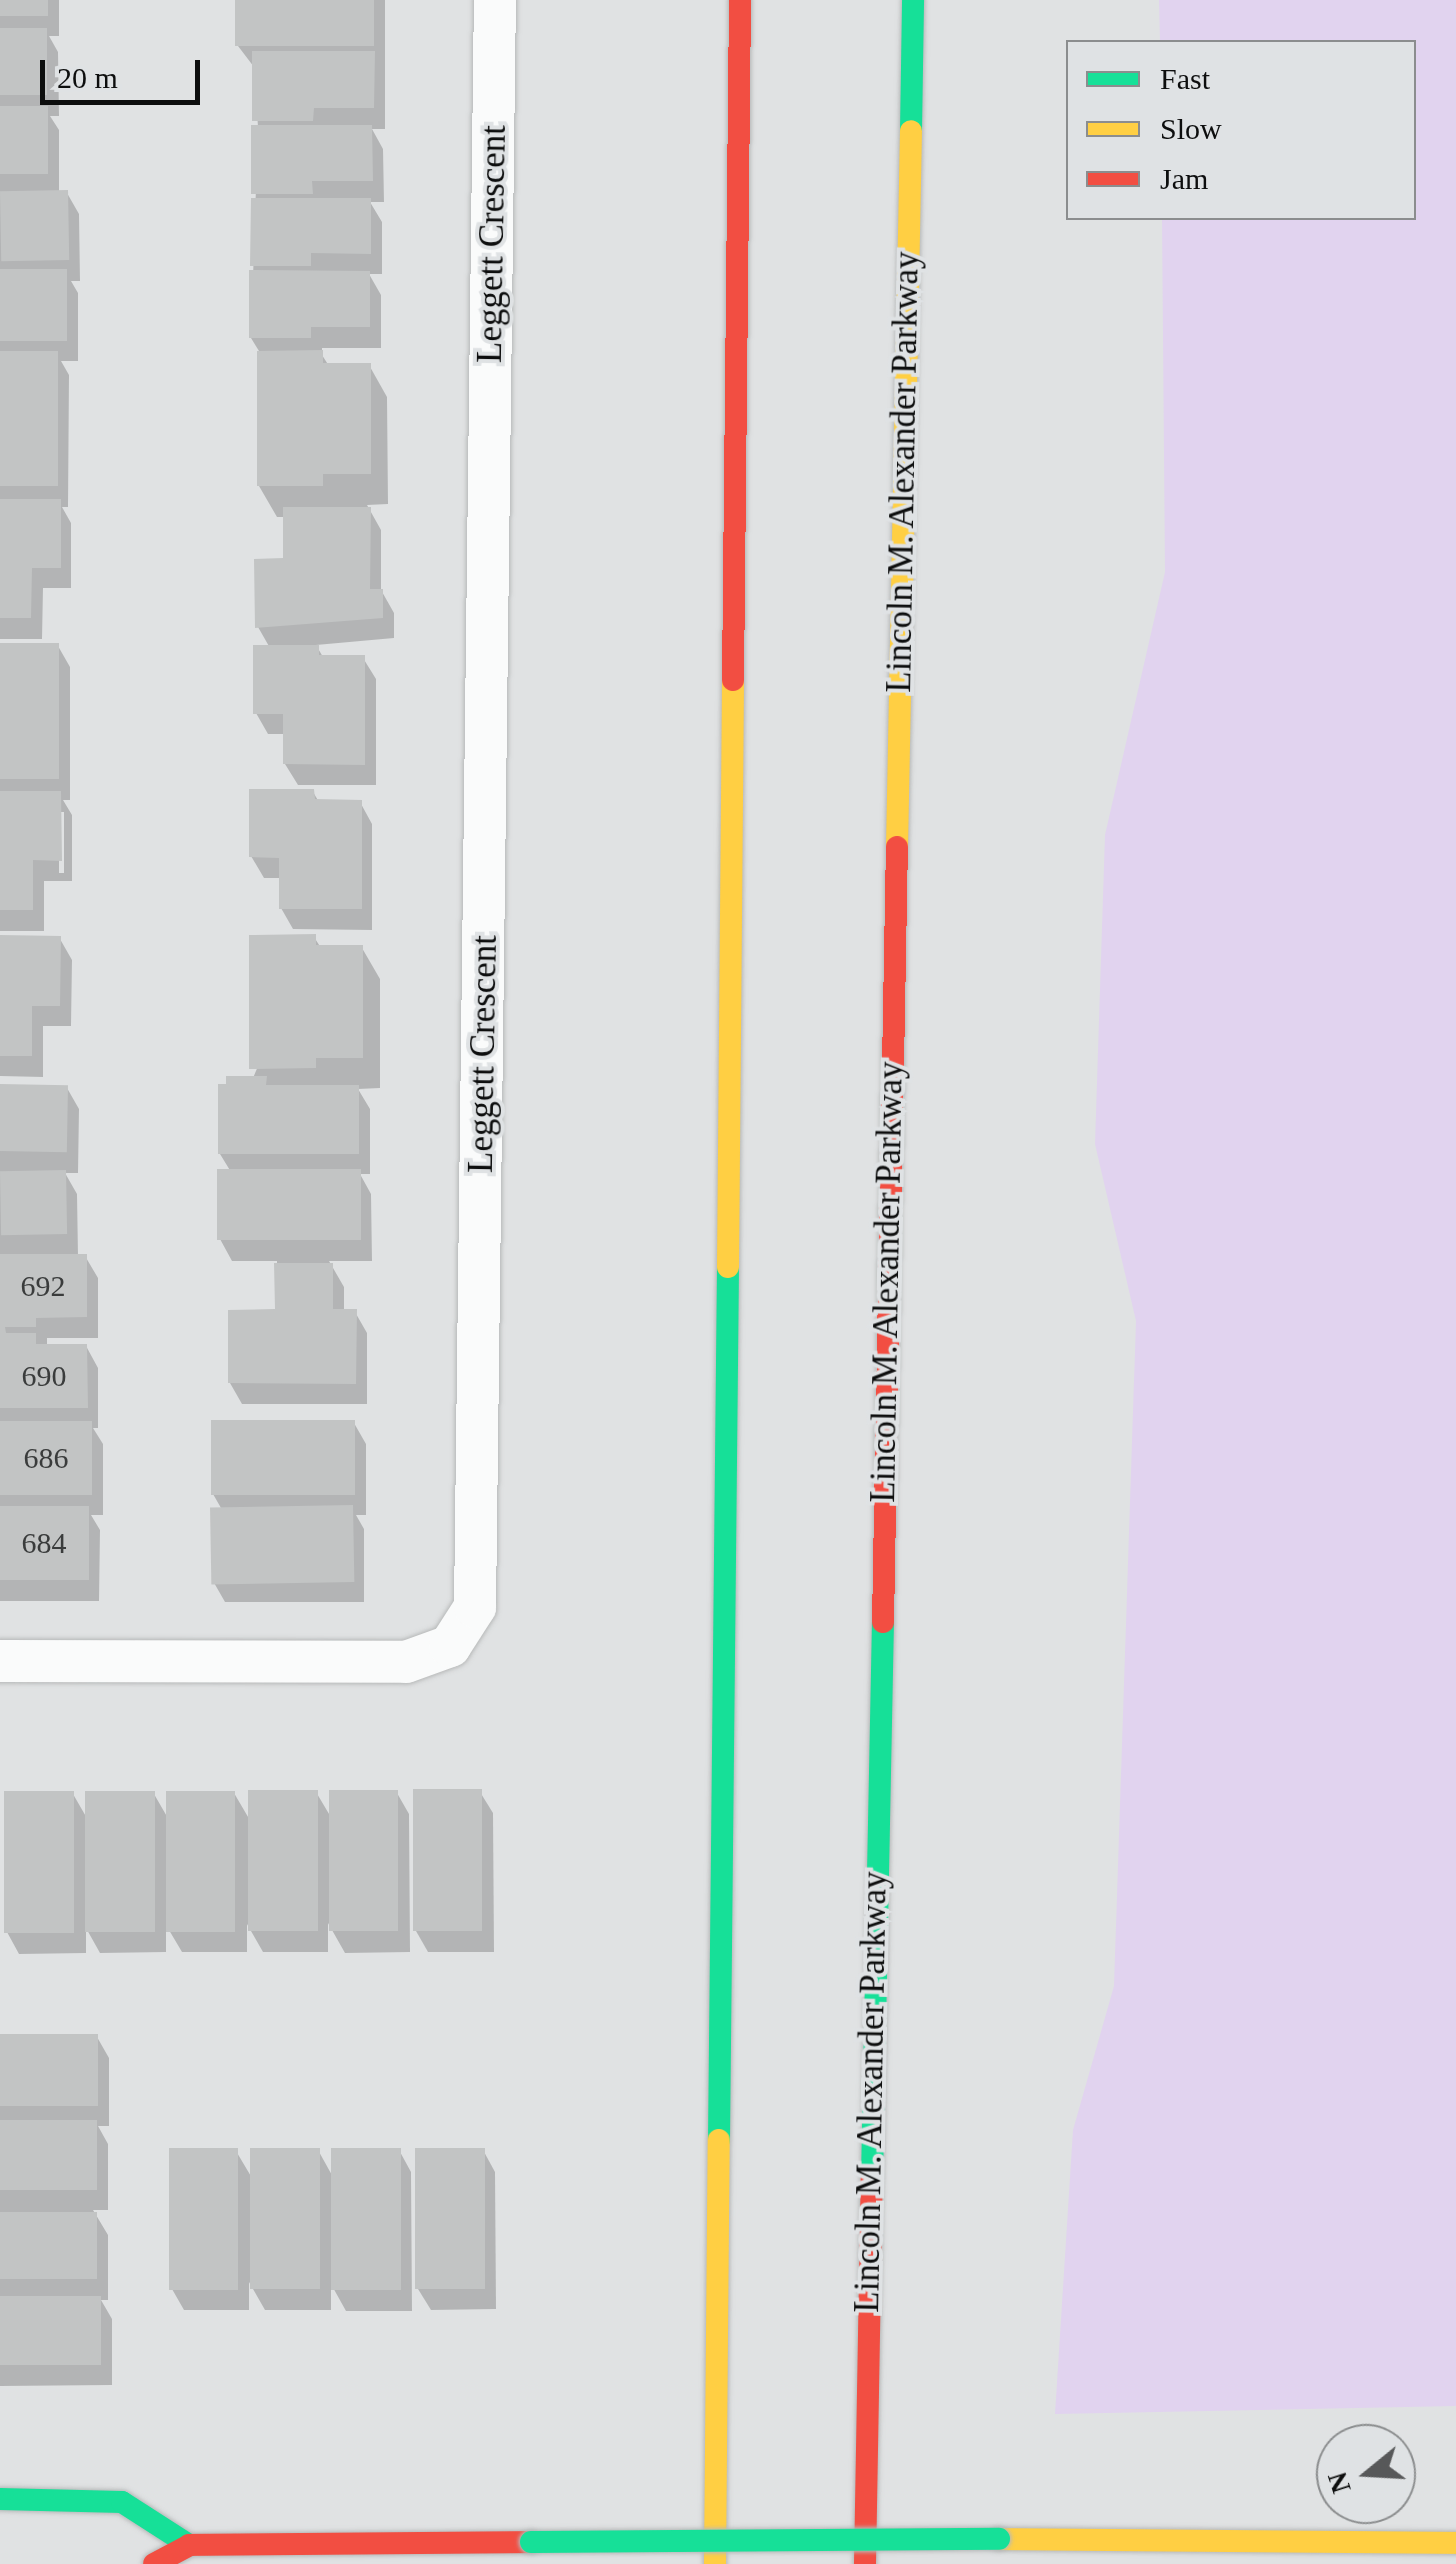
<!DOCTYPE html>
<html>
<head>
<meta charset="utf-8">
<style>
  body { margin:0 }
  #map { position:relative; width:1456px; height:2564px; overflow:hidden; background:#e0e2e3; font-family:"Times New Roman",serif }
  div>[style] { position:absolute }
  [style*='--x'] { left:calc(var(--x)*1px); top:calc(var(--y)*1px); width:calc(var(--w)*1px); rotate:calc(var(--a)*1deg) }
  .green>* { inset:0; background:#e1d3ef }
  .shadow>* { inset:0; background:#0003 }
  .building>* { inset:0; background:#c2c4c4; transform-origin:0 0 }
  .roads { filter:drop-shadow(0 0 2px #b7b9b9) drop-shadow(0 0 2px #b7b9b9) }
  .street>* { height:42px; margin:-21px; padding:0 21px; transform-origin:21px; border-radius:21px; background:#fafbfb }
  .fast>* { height:22px; margin:-11px; padding:0 11px; transform-origin:11px; border-radius:11px; background:#16e098 }
  .slow>* { height:22px; margin:-11px; padding:0 11px; transform-origin:11px; border-radius:11px; background:#ffcf43 }
  .jam>* { height:22px; margin:-11px; padding:0 11px; transform-origin:11px; border-radius:11px; background:#f24e42 }
  .bridges { filter:drop-shadow(0 0 2px #b7b9b9) drop-shadow(0 0 2px #b7b9b9) }
  .fast-bridge>* { height:22px; margin:-11px; padding:0 11px; transform-origin:11px; border-radius:11px; background:#16e098 }
  span { translate:-50% -50%; white-space:nowrap; text-align:center; line-height:1.15; -webkit-text-stroke:8px #dfe2e4; paint-order:stroke }
  .number-label { font-size:30px; color:#3a3c3c }
  .number-label span { -webkit-text-stroke-width:0 }
  .street-label { font-size:35px; color:#0d0e0e }
  .legend { position:absolute; left:1066px; top:40px; width:350px; height:180px; box-sizing:border-box; background:#dfe2e4; border:2px solid #8b8d8e; margin:0; padding:12px 18px; list-style:none; font-size:30px; color:#0d0e0e }
  .legend li { display:flex; align-items:center; gap:20px; height:50px }
  .legend b { width:50px; border:2px solid #8b8d8e }
  .north { position:absolute; left:1316px; top:2424px; width:100px; height:100px; box-sizing:border-box; background:#dfe2e4; border:2px solid #8b8d8e; border-radius:50%; rotate:252deg; font-size:28px; font-weight:700; line-height:40px; text-align:center; color:#0d0e0e }
  .north::after { content:''; display:block; margin:auto; width:35px; height:45px; background:#575859; clip-path:polygon(50% 0,100% 100%,50% 72%,0 100%) }
  .scale { position:absolute; left:40px; top:60px; width:160px; height:45px; box-sizing:border-box; border:5px solid #0d0e0e; border-top:0; padding-left:12px; font-size:30px; line-height:35px; white-space:nowrap; color:#0d0e0e; -webkit-text-stroke:8px #dfe2e4; paint-order:stroke }
</style>
</head>
<body>
<div id="map">
  <div class="green">
    <i style="clip-path:polygon(1159px 0,1456px 0,1456px 2406px,1055px 2414px,1073px 2130px,1114px 1986px,1136px 1321px,1095px 1144px,1105px 835px,1165px 572px,1162px 218px,1414px 218px,1414px 42px,1160px 42px)"></i>
  </div>
  <div class="shadow">
    <i style="clip-path:polygon(0 0,59px 0,59px 36px,49px 36px,58px 52px,59px 116px,50px 116px,59px 130px,59px 193px,67px 193px,79px 214px,80px 281px,71px 281px,78px 293px,78px 361px,61px 361px,69px 375px,68px 507px,62px 507px,71px 523px,71px 588px,43px 588px,42px 639px,0 639px)"></i>
    <i style="clip-path:polygon(238px 0,385px 0,385px 129px,372px 129px,383px 149px,384px 202px,370px 202px,382px 222px,382px 274px,369px 274px,381px 295px,381px 348px,322px 348px,322px 355px,329px 366px,369px 365px,387px 397px,388px 504px,367px 505px,381px 530px,381px 590px,394px 613px,394px 638px,316px 645px,323px 657px,363px 658px,376px 679px,376px 785px,298px 785px,285px 764px,286px 734px,268px 734px,256px 713px,270px 648px,258px 627px,286px 561px,286px 517px,277px 517px,259px 486px,259px 351px,251px 338px,258px 127px,254px 67px,238px 46px)"></i>
    <i style="clip-path:polygon(evenodd,0 646px,58px 646px,70px 667px,70px 800px,63px 800px,72px 815px,72px 881px,44px 881px,44px 931px,0 931px,0 646px,59px 812px,64px 812px,64px 873px,59px 873px,59px 812px)"></i>
    <i style="clip-path:polygon(313px 792px,319px 802px,360px 802px,372px 824px,372px 930px,293px 929px,281px 908px,281px 878px,264px 878px,251px 856px)"></i>
    <i style="clip-path:polygon(314px 937px,321px 948px,362px 948px,380px 979px,380px 1088px,358px 1089px,370px 1109px,370px 1174px,360px 1174px,371px 1194px,372px 1261px,329px 1261px,344px 1287px,344px 1312px,355px 1312px,367px 1333px,367px 1404px,242px 1404px,230px 1383px,277px 1312px,277px 1261px,232px 1261px,220px 1239px,231px 1172px,220px 1154px)"></i>
    <i style="clip-path:polygon(0 938px,60px 939px,72px 960px,71px 1026px,43px 1026px,43px 1077px,0 1076px)"></i>
    <i style="clip-path:polygon(0 1087px,67px 1088px,79px 1109px,78px 1173px,65px 1173px,77px 1194px,78px 1256px,85px 1256px,98px 1278px,98px 1338px,47px 1338px,47px 1346px,86px 1346px,98px 1368px,98px 1428px,93px 1428px,103px 1444px,103px 1515px,91px 1515px,100px 1530px,99px 1601px,0 1601px)"></i>
    <i style="clip-path:polygon(354px 1423px,366px 1444px,366px 1515px,356px 1515px,364px 1529px,364px 1602px,225px 1602px,213px 1581px,221px 1508px,213px 1494px)"></i>
    <i style="clip-path:polygon(316px 1792px,332px 1819px,397px 1793px,409px 1814px,410px 1952px,345px 1953px,328px 1923px,328px 1952px,263px 1952px,247px 1924px,247px 1952px,182px 1952px,166px 1925px,166px 1952px,100px 1953px,86px 1928px,86px 1953px,19px 1954px,7px 1932px,73px 1794px,88px 1820px,154px 1794px,169px 1820px,234px 1793px,251px 1822px)"></i>
    <i style="clip-path:polygon(480px 1792px,493px 1813px,494px 1952px,428px 1952px,416px 1931px)"></i>
    <i style="clip-path:polygon(0 2037px,97px 2037px,109px 2058px,109px 2126px,98px 2126px,108px 2144px,108px 2210px,93px 2210px,108px 2235px,108px 2300px,101px 2300px,112px 2319px,112px 2385px,0 2386px)"></i>
    <i style="clip-path:polygon(318px 2150px,333px 2177px,399px 2150px,411px 2172px,412px 2311px,346px 2311px,331px 2284px,331px 2310px,265px 2310px,249px 2282px,249px 2310px,184px 2310px,172px 2289px,236px 2151px,252px 2178px)"></i>
    <i style="clip-path:polygon(483px 2150px,495px 2172px,496px 2309px,431px 2310px,418px 2289px)"></i>
  </div>
  <div class="building">
    <i style="left:0;top:0;width:48px;height:16px"></i>
    <i style="left:235px;top:0;width:139px;height:46px"></i>
    <i style="left:0;top:28px;width:47px;height:67px"></i>
    <i style="clip-path:polygon(252px 51px,375px 51px,374px 108px,314px 108px,313px 121px,252px 121px)"></i>
    <i style="left:48px;top:106px;width:68px;height:48px;rotate:90deg"></i>
    <i style="clip-path:polygon(251px 125px,372px 125px,373px 181px,312px 181px,313px 194px,251px 194px)"></i>
    <i style="left:68px;top:190px;width:70px;height:68px;rotate:89deg"></i>
    <i style="clip-path:polygon(251px 198px,371px 198px,371px 254px,311px 253px,311px 266px,250px 266px)"></i>
    <i style="left:0;top:269px;width:67px;height:72px"></i>
    <i style="clip-path:polygon(249px 270px,370px 271px,370px 327px,311px 327px,311px 338px,249px 338px)"></i>
    <i style="clip-path:polygon(323px 350px,323px 363px,371px 363px,371px 474px,323px 474px,323px 486px,257px 486px,257px 351px)"></i>
    <i style="left:0;top:351px;width:58px;height:135px"></i>
    <i style="clip-path:polygon(0 499px,61px 499px,61px 568px,32px 568px,31px 618px,0 618px)"></i>
    <i style="clip-path:polygon(283px 507px,371px 507px,370px 589px,383px 589px,383px 618px,255px 628px,254px 559px,283px 558px)"></i>
    <i style="left:0;top:643px;width:59px;height:136px"></i>
    <i style="clip-path:polygon(253px 645px,319px 645px,319px 655px,365px 655px,365px 765px,283px 764px,283px 714px,253px 714px)"></i>
    <i style="clip-path:polygon(249px 789px,314px 789px,315px 799px,362px 800px,362px 909px,279px 909px,279px 858px,249px 857px)"></i>
    <i style="clip-path:polygon(0 791px,61px 791px,62px 861px,33px 860px,33px 910px,0 910px)"></i>
    <i style="clip-path:polygon(316px 934px,316px 945px,363px 945px,363px 1058px,316px 1058px,316px 1068px,249px 1069px,249px 935px)"></i>
    <i style="clip-path:polygon(0 935px,61px 936px,60px 1006px,32px 1006px,32px 1056px,0 1056px)"></i>
    <i style="clip-path:polygon(226px 1076px,267px 1076px,266px 1085px,359px 1085px,359px 1154px,218px 1154px,218px 1084px,226px 1084px)"></i>
    <i style="left:0;top:1084px;width:68px;height:67px;rotate:1deg"></i>
    <i style="left:217px;top:1169px;width:144px;height:71px"></i>
    <i style="left:66px;top:1170px;width:64px;height:66px;rotate:89deg"></i>
    <i style="clip-path:polygon(0 1254px,87px 1254px,87px 1317px,36px 1318px,36px 1327px,5px 1327px,6px 1333px,36px 1333px,36px 1344px,87px 1344px,88px 1408px,0 1408px)"></i>
    <i style="clip-path:polygon(274px 1263px,333px 1263px,333px 1309px,357px 1309px,356px 1384px,228px 1383px,228px 1310px,275px 1309px)"></i>
    <i style="left:355px;top:1420px;width:75px;height:144px;rotate:90deg"></i>
    <i style="left:0;top:1421px;width:92px;height:74px"></i>
    <i style="left:353px;top:1505px;width:77px;height:143px;rotate:89deg"></i>
    <i style="left:0;top:1506px;width:89px;height:74px"></i>
    <i style="left:482px;top:1789px;width:142px;height:69px;rotate:90deg"></i>
    <i style="left:248px;top:1790px;width:70px;height:141px"></i>
    <i style="left:398px;top:1790px;width:141px;height:69px;rotate:90deg"></i>
    <i style="left:4px;top:1791px;width:70px;height:142px"></i>
    <i style="left:85px;top:1791px;width:70px;height:141px"></i>
    <i style="left:166px;top:1791px;width:69px;height:141px"></i>
    <i style="left:0;top:2034px;width:98px;height:72px"></i>
    <i style="left:0;top:2120px;width:97px;height:70px"></i>
    <i style="left:169px;top:2148px;width:69px;height:142px"></i>
    <i style="left:250px;top:2148px;width:70px;height:141px"></i>
    <i style="left:331px;top:2148px;width:70px;height:142px"></i>
    <i style="left:485px;top:2148px;width:141px;height:70px;rotate:90deg"></i>
    <i style="left:0;top:2212px;width:97px;height:67px"></i>
    <i style="left:0;top:2296px;width:101px;height:69px"></i>
  </div>
  <div class="roads">
    <div class="street">
      <i style="--x:0;--y:1661;--w:406;--a:0.1"></i>
      <i style="--x:406;--y:1662;--w:47;--a:-20"></i>
      <i style="--x:450;--y:1646;--w:46;--a:-57.3"></i>
      <i style="--x:475;--y:1607;--w:1607;--a:-89.29"></i>
    </div>
    <div class="fast">
      <i style="--x:911;--y:131;--w:131;--a:-89.1"></i>
      <i style="--x:719;--y:2140;--w:873;--a:-89.41"></i>
      <i style="--x:872;--y:2178;--w:556;--a:-88.87"></i>
      <i style="--x:0;--y:2499;--w:122;--a:1.4"></i>
      <i style="--x:122;--y:2502;--w:80;--a:32.7"></i>
    </div>
    <div class="slow">
      <i style="--x:897;--y:847;--w:716;--a:-88.88"></i>
      <i style="--x:728;--y:1267;--w:587;--a:-89.51"></i>
      <i style="--x:999;--y:2539;--w:457;--a:0.5"></i>
      <i style="--x:715;--y:2564;--w:424;--a:-89.5"></i>
    </div>
    <div class="jam">
      <i style="--x:733;--y:680;--w:680;--a:-89.41"></i>
      <i style="--x:883;--y:1622;--w:775;--a:-88.97"></i>
      <i style="--x:154;--y:2564;--w:40;--a:-28"></i>
      <i style="--x:189;--y:2545;--w:342;--a:-0.5"></i>
      <i style="--x:865;--y:2564;--w:386;--a:-89"></i>
    </div>
  </div>
  <div class="bridges">
    <div class="fast-bridge">
      <i style="--x:531;--y:2542;--w:468;--a:-0.4"></i>
    </div>
  </div>
  <div class="number-label">
    <span style="left:43px;top:1286px">692</span>
    <span style="left:44px;top:1376px">690</span>
    <span style="left:46px;top:1458px">686</span>
    <span style="left:44px;top:1543px">684</span>
  </div>
  <div class="street-label">
    <span style="left:492px;top:244px;rotate:-89deg">Leggett Crescent</span>
    <span style="left:903px;top:472px;rotate:-89deg">Lincoln M. Alexander Parkway</span>
    <span style="left:483px;top:1054px;rotate:-89deg">Leggett Crescent</span>
    <span style="left:887px;top:1282px;rotate:-89deg">Lincoln M. Alexander Parkway</span>
    <span style="left:871px;top:2092px;rotate:-89deg">Lincoln M. Alexander Parkway</span>
  </div>
  <ul class="legend">
  <li><b style="height:12px;background:#16e098"></b>Fast</li>
  <li><b style="height:12px;background:#ffcf43"></b>Slow</li>
  <li><b style="height:12px;background:#f24e42"></b>Jam</li>
  </ul>
  <div class="north">N</div>
  <div class="scale">20 m</div>
</div>
</body>
</html>
